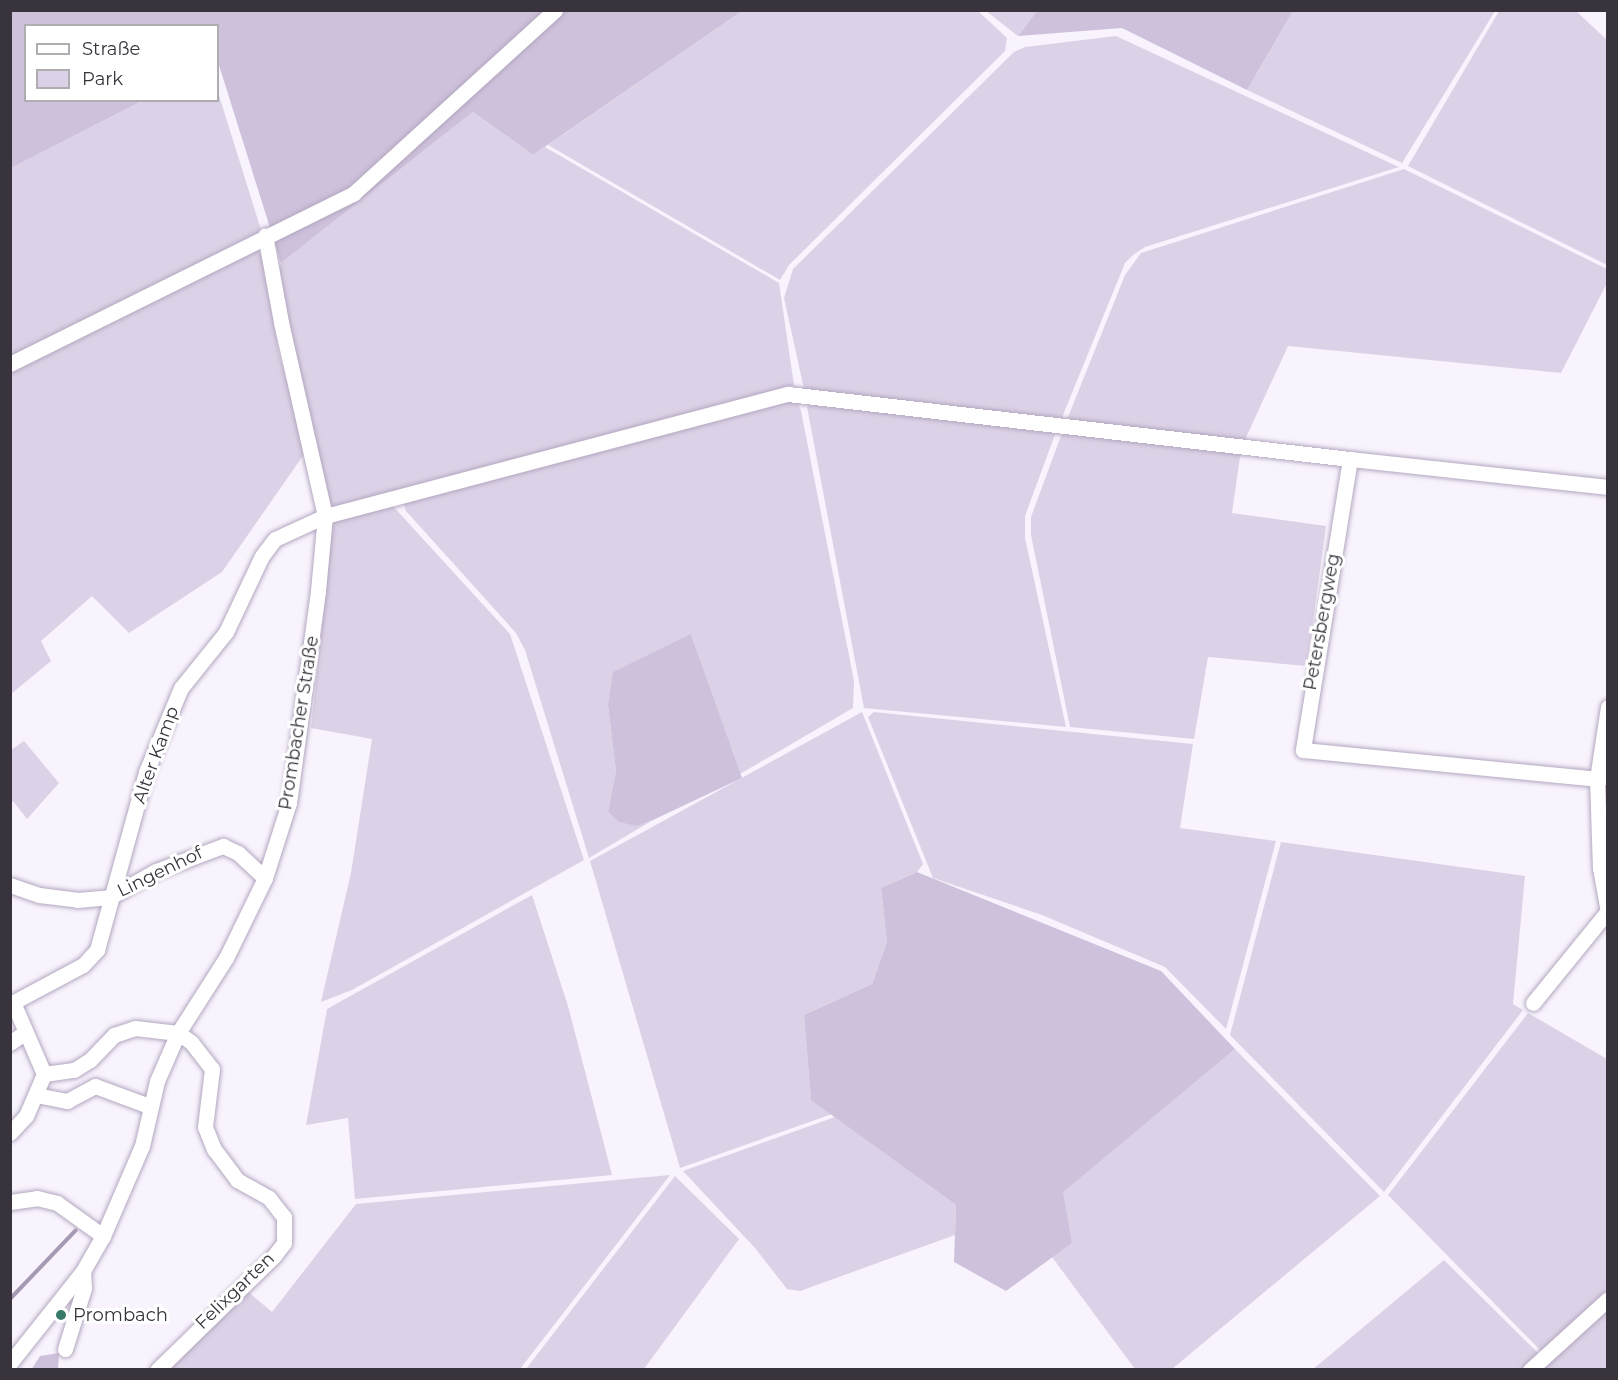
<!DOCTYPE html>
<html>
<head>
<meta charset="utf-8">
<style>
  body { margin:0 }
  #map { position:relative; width:1618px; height:1380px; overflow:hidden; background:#f8f3fd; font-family:Montserrat,sans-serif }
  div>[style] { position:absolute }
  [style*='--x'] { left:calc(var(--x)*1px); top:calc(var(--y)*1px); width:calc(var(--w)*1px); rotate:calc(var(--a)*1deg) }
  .green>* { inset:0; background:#dcd2e7 }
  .forest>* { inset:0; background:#cec1dc }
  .stream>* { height:4px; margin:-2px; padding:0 2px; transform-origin:2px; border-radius:2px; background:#a699b3 }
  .roads { filter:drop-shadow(0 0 2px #b3a7bf) drop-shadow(0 0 2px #b3a7bf) }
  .minor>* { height:15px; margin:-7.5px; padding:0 7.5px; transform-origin:7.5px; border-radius:7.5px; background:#fff }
  .dots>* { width:16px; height:16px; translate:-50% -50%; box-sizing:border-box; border:3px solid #fff; border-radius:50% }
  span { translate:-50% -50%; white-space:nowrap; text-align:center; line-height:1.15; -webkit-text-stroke:6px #fff; paint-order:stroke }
  .street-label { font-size:18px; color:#38333d }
  .poi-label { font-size:18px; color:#38333d }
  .left { translate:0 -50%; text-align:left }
  .frame { position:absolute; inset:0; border:12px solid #38333d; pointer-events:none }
  .legend { position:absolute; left:24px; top:24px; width:195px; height:78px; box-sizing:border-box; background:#fff; border:2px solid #afadb1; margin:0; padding:8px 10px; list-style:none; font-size:18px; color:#38333d }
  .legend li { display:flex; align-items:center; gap:12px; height:30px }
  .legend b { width:30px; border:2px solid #afadb1 }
</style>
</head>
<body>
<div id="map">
  <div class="green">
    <i style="clip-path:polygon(742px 11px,978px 11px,1007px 38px,1005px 51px,789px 265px,780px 280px,548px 145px)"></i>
    <i style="clip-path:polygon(986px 11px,1037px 11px,1018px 36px)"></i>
    <i style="clip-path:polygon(1293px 11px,1495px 11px,1402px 163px,1247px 90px)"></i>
    <i style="clip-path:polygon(1499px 11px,1576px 11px,1607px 40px,1607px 265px,1408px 166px)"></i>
    <i style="clip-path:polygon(1116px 36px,1399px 167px,1145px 247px,1133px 255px,1125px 263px,1061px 420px,804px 389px,784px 298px,793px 269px,1014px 52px,1025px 47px)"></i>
    <i style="clip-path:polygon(218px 92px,262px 233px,11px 361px,11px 168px,142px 101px,218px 100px)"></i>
    <i style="clip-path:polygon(473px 112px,533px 155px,545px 147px,779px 283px,794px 385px,790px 390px,331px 508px,278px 277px,281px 263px)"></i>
    <i style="clip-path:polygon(1404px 169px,1607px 269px,1607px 283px,1561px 373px,1288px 346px,1243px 444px,1066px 422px,1125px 275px,1141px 253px)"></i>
    <i style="clip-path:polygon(256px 249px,265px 260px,278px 351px,307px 450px,222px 572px,129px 633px,92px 596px,41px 641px,51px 661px,11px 694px,11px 368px)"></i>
    <i style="clip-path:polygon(784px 398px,798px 402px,801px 411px,854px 681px,853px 708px,740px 774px,691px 634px,608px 706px,616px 771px,608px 811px,636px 826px,653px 820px,589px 858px,525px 650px,516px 633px,406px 511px,403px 501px)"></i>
    <i style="clip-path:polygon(810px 404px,1057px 429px,1025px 516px,1025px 538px,1066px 727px,864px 708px,807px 407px)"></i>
    <i style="clip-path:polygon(1062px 433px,1241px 450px,1232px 513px,1326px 526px,1307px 666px,1208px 657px,1194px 739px,1070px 727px,1031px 535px,1031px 517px)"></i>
    <i style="clip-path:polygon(391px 504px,510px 634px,584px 860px,352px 990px,321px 1002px,351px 873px,372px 739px,311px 728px,333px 520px)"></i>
    <i style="clip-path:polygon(862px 712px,923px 864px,917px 872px,881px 888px,887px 942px,872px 984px,804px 1015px,811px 1099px,832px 1114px,680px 1168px,590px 861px)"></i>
    <i style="clip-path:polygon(874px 712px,1193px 744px,1180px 828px,1276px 841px,1226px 1029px,1165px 967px,1042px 915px,933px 878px,868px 717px)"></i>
    <i style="clip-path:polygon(24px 741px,59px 783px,27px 819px,13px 801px,10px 807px,11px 750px)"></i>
    <i style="clip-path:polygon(1281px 842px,1525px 876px,1513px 1004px,1523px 1010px,1384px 1192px,1230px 1035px)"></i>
    <i style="clip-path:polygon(532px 895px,568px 1006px,612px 1175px,355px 1199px,348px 1118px,306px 1125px,327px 1009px)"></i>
    <i style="clip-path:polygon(1528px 1013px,1607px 1059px,1607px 1290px,1544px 1354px,1388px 1195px)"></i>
    <i style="clip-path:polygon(1235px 1049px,1380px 1196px,1172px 1369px,1135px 1369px,1052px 1257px,1072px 1243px,1062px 1192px)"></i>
    <i style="clip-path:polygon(835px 1117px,956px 1205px,955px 1235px,800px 1291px,787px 1289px,755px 1248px,683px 1171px)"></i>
    <i style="clip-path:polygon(670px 1175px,520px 1369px,162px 1370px,246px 1290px,272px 1312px,356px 1204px)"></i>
    <i style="clip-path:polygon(675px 1176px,739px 1239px,644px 1369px,526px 1369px)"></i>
    <i style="clip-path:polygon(1444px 1260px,1541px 1356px,1523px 1369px,1312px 1370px)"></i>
    <i style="clip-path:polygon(1607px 1308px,1607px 1369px,1539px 1370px,1566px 1349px)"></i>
  </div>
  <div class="forest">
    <i style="clip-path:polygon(11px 11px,742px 11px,533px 155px,473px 112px,281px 263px,218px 62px,218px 26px,26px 26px,26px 100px,142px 101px,11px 168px)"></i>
    <i style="clip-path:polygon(1037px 11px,1037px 10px,1293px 11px,1247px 90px,1122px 28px,1018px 36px)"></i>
    <i style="clip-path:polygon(691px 634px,742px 778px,653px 820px,637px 826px,619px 822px,608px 811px,616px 771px,608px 706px,613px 672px)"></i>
    <i style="clip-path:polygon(917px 872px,1161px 971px,1235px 1049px,1063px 1192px,1072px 1243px,1006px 1291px,954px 1262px,956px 1205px,811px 1100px,804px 1015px,872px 984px,887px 942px,881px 888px)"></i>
    <i style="clip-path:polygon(59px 1353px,58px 1369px,31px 1370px,40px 1356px)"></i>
  </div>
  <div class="stream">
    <i style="--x:10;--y:1299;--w:95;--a:-46.3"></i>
  </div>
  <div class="roads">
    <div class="minor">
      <i style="--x:10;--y:364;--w:384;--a:-26.4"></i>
      <i style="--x:354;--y:193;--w:272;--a:-42.3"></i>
      <i style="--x:1608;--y:487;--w:260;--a:-173.8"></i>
      <i style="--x:1350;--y:459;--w:295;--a:99.2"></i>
      <i style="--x:1303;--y:750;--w:295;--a:5.6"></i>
      <i style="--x:1597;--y:779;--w:11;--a:-15"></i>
      <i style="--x:1608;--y:707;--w:73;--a:98.7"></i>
      <i style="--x:1597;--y:779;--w:89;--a:88.1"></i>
      <i style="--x:1600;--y:868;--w:45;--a:79.7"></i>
      <i style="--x:10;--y:885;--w:31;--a:19"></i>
      <i style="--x:39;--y:895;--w:38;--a:7"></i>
      <i style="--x:77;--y:900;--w:33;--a:-5"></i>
      <i style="--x:110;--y:897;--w:53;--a:-29.5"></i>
      <i style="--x:156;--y:871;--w:72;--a:-20.5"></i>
      <i style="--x:223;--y:846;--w:17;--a:25"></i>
      <i style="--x:238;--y:853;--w:37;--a:43"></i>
      <i style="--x:1533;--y:1003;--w:117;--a:-50.9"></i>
      <i style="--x:10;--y:1004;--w:83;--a:-28.1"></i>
      <i style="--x:83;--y:965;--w:21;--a:-47"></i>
      <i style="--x:97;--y:950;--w:185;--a:-74.6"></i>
      <i style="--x:146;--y:772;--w:91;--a:-67.4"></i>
      <i style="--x:181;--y:688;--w:72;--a:-51.2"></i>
      <i style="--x:226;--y:632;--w:84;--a:-64.7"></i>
      <i style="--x:262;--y:556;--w:21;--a:-53"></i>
      <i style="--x:275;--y:539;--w:55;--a:-24.7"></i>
      <i style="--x:325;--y:516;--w:479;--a:-14.8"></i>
      <i style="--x:788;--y:394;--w:566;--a:6.6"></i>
      <i style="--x:10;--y:1043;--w:19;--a:-36"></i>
      <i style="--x:44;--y:1074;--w:30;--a:-8"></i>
      <i style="--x:74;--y:1070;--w:19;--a:-32"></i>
      <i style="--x:90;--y:1060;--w:35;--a:-46"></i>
      <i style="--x:114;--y:1035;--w:22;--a:-18"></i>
      <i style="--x:135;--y:1028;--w:43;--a:6.6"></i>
      <i style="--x:178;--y:1033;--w:16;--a:35"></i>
      <i style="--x:191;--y:1042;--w:34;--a:52"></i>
      <i style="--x:212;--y:1069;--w:58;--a:96.9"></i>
      <i style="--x:205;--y:1127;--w:24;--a:68"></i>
      <i style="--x:214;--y:1149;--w:39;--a:53"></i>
      <i style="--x:237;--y:1180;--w:37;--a:29"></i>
      <i style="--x:269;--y:1198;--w:24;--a:52"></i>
      <i style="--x:284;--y:1217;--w:26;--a:90"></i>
      <i style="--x:284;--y:1243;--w:16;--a:128"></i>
      <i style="--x:274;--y:1256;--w:163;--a:135.7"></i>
      <i style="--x:36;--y:1095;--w:32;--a:11"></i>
      <i style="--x:67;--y:1101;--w:32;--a:-28"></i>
      <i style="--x:95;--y:1086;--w:58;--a:20.3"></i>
      <i style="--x:10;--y:1133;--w:23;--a:-47"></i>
      <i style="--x:26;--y:1116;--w:46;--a:-66.8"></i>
      <i style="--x:44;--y:1074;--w:78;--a:-113.3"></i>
      <i style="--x:10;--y:1202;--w:27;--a:-8"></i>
      <i style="--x:37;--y:1198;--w:21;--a:14"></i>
      <i style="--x:57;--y:1203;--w:57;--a:35.7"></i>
      <i style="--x:65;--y:1349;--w:64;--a:-72.7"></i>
      <i style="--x:84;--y:1288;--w:17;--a:-93"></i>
      <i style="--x:10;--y:1363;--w:117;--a:-51.6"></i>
      <i style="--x:83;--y:1271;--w:40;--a:-60.3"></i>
      <i style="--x:103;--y:1236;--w:98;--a:-66.6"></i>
      <i style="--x:142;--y:1146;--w:67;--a:-77"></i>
      <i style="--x:157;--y:1081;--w:52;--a:-66.4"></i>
      <i style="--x:178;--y:1033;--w:89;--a:-57.4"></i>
      <i style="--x:226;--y:958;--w:89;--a:-64"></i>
      <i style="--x:265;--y:878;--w:79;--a:-72.3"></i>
      <i style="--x:289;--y:803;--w:214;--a:-82.2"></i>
      <i style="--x:318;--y:591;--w:75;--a:-84.7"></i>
      <i style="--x:325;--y:516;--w:199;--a:-102.8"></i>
      <i style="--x:281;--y:322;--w:88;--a:-100.4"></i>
      <i style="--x:1530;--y:1370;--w:105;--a:-42.3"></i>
    </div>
  </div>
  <div class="dots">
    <i style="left:61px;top:1315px;background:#387a6a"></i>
  </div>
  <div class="street-label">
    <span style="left:1322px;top:622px;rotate:-80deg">Petersbergweg</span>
    <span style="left:299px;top:723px;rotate:-81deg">Prombacher Straße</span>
    <span style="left:156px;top:755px;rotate:-70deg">Alter Kamp</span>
    <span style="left:160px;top:872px;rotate:-26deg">Lingenhof</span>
    <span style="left:235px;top:1291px;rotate:-44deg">Felixgarten</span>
  </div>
  <div class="poi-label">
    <span class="left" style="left:73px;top:1315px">Prombach</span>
  </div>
  <div class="frame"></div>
  <ul class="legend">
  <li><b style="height:8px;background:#fff"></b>Straße</li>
  <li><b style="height:16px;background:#dcd2e7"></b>Park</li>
  </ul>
</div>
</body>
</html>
